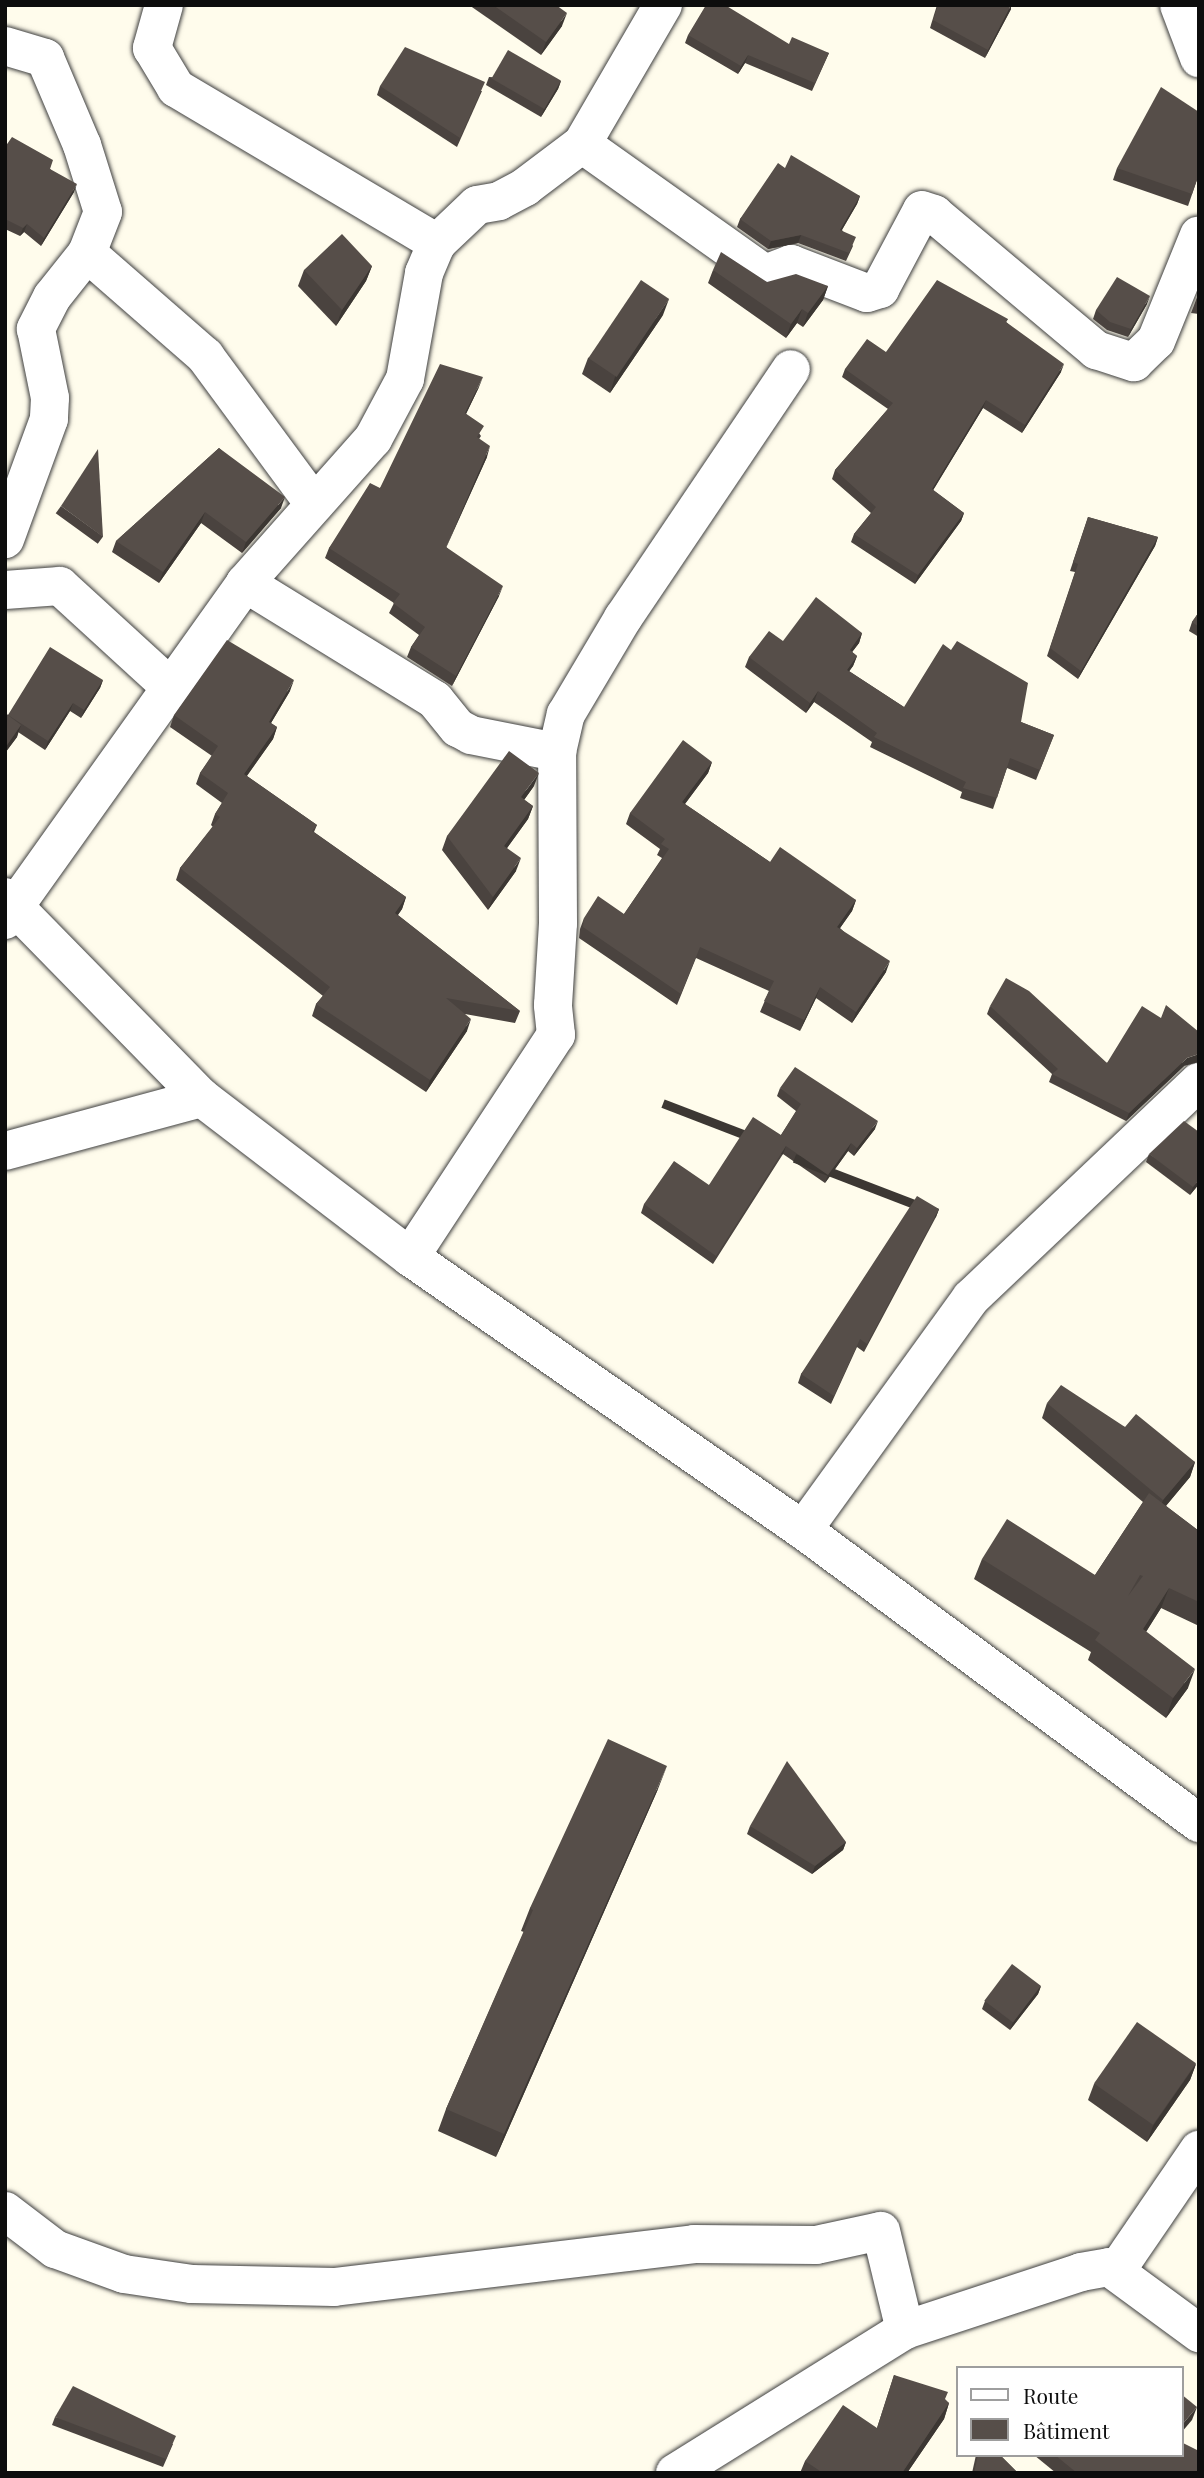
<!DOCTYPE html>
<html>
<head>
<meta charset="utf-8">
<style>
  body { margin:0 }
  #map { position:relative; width:1204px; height:2478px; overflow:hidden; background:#fffcec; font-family:"Playfair Display",serif }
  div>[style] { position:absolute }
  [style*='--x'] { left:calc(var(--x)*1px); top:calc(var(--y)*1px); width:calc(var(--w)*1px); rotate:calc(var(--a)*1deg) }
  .roads { filter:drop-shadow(0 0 2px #404040) drop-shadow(0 0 2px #404040) }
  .street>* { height:38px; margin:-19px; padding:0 19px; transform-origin:19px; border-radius:19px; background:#fff }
  .wall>* { inset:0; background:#4a433f; transform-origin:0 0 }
  .shaded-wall>* { inset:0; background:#3c3733; transform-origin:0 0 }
  .building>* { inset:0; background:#564e49; transform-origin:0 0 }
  span { translate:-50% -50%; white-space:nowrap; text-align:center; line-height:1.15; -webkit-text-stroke:7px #fff; paint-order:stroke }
  .frame { position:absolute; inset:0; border:7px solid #0d0d0d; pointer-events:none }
  .legend { position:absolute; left:956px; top:2366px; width:228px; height:91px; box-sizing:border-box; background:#fff; border:2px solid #9e9e9e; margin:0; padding:9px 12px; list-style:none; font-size:21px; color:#0d0d0d }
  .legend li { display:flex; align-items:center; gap:14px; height:35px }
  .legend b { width:35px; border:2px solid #9e9e9e }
</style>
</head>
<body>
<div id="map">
  <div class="roads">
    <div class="street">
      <i style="--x:164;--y:5;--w:45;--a:105.6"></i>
      <i style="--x:152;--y:48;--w:47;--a:59"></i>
      <i style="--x:176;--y:88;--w:304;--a:30.7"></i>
      <i style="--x:1179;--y:5;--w:57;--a:69.3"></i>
      <i style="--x:5;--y:46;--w:42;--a:16.7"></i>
      <i style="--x:45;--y:58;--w:95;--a:67"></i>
      <i style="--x:82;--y:145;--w:70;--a:72.6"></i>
      <i style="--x:103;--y:212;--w:44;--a:111.3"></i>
      <i style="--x:87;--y:253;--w:56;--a:128.5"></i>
      <i style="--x:52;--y:297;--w:36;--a:117"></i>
      <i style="--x:36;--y:329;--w:70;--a:78.5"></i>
      <i style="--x:50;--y:398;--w:21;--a:93"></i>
      <i style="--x:49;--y:419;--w:128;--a:110.1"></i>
      <i style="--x:582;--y:144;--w:224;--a:35.4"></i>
      <i style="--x:765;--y:274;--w:28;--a:-21"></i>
      <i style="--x:791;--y:264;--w:81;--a:20.9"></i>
      <i style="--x:867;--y:293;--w:14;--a:-17"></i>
      <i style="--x:880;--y:289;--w:89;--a:-62"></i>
      <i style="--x:922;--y:210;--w:13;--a:18"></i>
      <i style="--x:934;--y:214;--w:212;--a:40"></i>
      <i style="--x:1096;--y:350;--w:40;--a:18"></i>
      <i style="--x:1134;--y:362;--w:30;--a:-44"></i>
      <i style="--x:1156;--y:341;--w:114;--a:-67.9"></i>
      <i style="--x:87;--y:253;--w:157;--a:41.1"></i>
      <i style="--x:205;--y:356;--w:184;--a:53.6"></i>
      <i style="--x:245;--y:583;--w:223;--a:31.6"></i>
      <i style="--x:435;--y:700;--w:36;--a:51"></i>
      <i style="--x:458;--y:728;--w:15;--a:28"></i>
      <i style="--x:471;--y:735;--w:88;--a:11.2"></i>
      <i style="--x:5;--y:590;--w:55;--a:-4.2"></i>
      <i style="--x:60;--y:586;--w:148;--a:42.5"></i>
      <i style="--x:5;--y:897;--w:281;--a:45.6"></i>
      <i style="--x:202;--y:1098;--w:262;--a:37.4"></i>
      <i style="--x:410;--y:1257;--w:479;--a:34.8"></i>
      <i style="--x:803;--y:1530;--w:493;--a:36.5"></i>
      <i style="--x:5;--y:920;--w:414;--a:-54.5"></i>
      <i style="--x:245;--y:583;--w:193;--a:-48.4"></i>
      <i style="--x:373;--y:439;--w:68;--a:-61.9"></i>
      <i style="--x:405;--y:379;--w:108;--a:-79.8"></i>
      <i style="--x:424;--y:273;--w:33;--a:-67"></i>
      <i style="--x:437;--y:243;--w:55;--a:-43.5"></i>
      <i style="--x:477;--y:205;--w:22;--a:-10"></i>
      <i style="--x:499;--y:201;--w:30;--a:-28"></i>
      <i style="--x:525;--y:187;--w:71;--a:-37"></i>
      <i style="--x:582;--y:144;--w:161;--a:-59.8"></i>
      <i style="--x:5;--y:1151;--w:204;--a:-15.1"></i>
      <i style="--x:410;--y:1257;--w:266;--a:-56.7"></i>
      <i style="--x:556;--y:1035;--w:30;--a:-96"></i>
      <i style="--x:553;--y:1005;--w:82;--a:-86.5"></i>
      <i style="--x:558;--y:923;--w:171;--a:-90.3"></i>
      <i style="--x:557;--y:752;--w:39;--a:-77"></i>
      <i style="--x:566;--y:714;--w:112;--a:-59.3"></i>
      <i style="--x:623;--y:618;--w:300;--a:-56"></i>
      <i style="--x:803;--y:1530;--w:286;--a:-54.1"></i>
      <i style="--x:971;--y:1298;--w:314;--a:-43.5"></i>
      <i style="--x:5;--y:2211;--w:63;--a:37.2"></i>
      <i style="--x:55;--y:2249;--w:73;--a:19.9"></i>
      <i style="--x:124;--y:2274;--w:69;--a:8.4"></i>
      <i style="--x:192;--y:2284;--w:142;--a:1.2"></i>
      <i style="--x:334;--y:2287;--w:363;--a:-6.8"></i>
      <i style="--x:694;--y:2244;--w:122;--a:0.5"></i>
      <i style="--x:816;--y:2245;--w:66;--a:-12.2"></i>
      <i style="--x:881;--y:2231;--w:102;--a:76.4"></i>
      <i style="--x:1116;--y:2271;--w:147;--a:-55.6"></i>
      <i style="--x:675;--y:2473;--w:271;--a:-31.9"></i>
      <i style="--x:905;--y:2330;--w:185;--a:-18.2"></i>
      <i style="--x:1081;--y:2272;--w:28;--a:-10"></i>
      <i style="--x:1109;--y:2267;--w:112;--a:36.3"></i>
    </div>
  </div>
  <div class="wall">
    <i style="clip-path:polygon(469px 5px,556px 5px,562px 26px,541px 55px)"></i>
    <i style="clip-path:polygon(937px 5px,1011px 9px,985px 58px,930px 28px)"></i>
    <i style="clip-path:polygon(688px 35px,789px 44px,829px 53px,812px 91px,745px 63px,738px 74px,685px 43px)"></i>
    <i style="clip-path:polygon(489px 77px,561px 81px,558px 89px,541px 117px,486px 85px)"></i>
    <i style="clip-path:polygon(380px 86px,482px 91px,457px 147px,377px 95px)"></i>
    <i style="clip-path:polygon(5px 147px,50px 169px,74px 192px,41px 246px,24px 232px,20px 236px,5px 229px)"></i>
    <i style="clip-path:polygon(785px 168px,860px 196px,857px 204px,842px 230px,853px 246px,846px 261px,798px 243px,768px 249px,737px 227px,740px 219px)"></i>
    <i style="clip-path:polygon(1117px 168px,1199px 174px,1188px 206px,1113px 180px)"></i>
    <i style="clip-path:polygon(372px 266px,366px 281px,336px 326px,298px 286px,304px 270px)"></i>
    <i style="clip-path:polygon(713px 270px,767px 282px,828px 286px,823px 300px,803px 327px,797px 323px,786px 338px,708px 283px)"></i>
    <i style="clip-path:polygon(1199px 292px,1199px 314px,1191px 313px)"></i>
    <i style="clip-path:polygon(1147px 304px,1128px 337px,1107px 330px,1093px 319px,1096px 310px)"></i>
    <i style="clip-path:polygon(663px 315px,610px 393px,582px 374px,588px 358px)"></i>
    <i style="clip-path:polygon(1008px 319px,1006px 322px,1061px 372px,1022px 433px,983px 408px,933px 490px,964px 513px,961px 521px,915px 584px,851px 542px,854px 534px,871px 513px,832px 479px,835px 470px,888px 409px,842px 377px,845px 369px,886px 352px)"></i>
    <i style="clip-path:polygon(479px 387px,466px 414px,481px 436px,479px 439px,487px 457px,446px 547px,499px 596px,452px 686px,407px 657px,411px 647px,419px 635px,389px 613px,394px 603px,325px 558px,329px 548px,380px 488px)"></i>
    <i style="clip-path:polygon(219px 448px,281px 508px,242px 553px,201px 523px,159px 583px,112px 552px,116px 541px)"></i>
    <i style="left:61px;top:506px;width:52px;height:9px;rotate:36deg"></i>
    <i style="clip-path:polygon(1088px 517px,1158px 537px,1155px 546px,1078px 679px,1047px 656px,1075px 572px,1070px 571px)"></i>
    <i style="clip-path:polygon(1199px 612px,1199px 637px,1189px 631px,1192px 622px)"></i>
    <i style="clip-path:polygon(862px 633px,859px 643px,852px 652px,857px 656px,853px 666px,849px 671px,904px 707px,1021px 722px,1054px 735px,1036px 780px,1007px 768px,993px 809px,960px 798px,962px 792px,870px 747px,872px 742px,814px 702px,806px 713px,745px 667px,749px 657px,783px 641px)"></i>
    <i style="clip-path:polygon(103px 680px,100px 688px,81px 718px,70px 711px,45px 750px,18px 732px,17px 737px,5px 753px,5px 713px,8px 715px)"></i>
    <i style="clip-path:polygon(290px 691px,271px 723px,277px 727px,273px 739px,247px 776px,317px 825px,314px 832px,406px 897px,402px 909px,398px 915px,520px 1011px,515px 1023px,465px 1014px,467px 1031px,426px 1092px,312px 1016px,316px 1004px,323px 996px,176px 880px,180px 868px,213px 827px,211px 825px,215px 814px,222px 803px,196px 784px,200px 773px,212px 756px,170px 727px,174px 715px)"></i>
    <i style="clip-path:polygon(712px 762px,708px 773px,685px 804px,770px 862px,856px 900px,852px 911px,840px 928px,886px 972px,852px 1023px,816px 998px,800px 1031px,760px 1012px,769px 991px,696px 958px,677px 1005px,579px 938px,580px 929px,584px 918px,624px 914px,662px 858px,657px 855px,660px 849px,626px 824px,630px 813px)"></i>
    <i style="clip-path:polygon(534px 786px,524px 800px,533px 806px,528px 819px,507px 848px,516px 871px,488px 910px,442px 850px,447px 836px)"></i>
    <i style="clip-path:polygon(990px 1006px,1107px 1063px,1161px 1018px,1184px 1066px,1126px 1121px,1049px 1082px,1052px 1074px,987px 1014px)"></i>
    <i style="clip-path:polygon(780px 1088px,875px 1129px,854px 1156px,848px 1151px,825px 1183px,783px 1154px,713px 1264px,641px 1213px,644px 1204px,709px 1185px,781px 1135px,796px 1111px,777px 1096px)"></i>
    <i style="clip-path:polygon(1149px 1154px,1199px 1184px,1190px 1195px,1146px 1162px)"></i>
    <i style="clip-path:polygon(939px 1209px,936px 1217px,864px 1352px,857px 1347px,831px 1404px,798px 1383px,801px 1374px)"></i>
    <i style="clip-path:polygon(1047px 1403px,1125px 1427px,1195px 1462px,1190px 1477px,1166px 1506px,1199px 1531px,1199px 1626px,1161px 1608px,1146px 1632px,1188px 1688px,1166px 1718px,1088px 1660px,1091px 1652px,974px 1579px,982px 1559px,1095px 1575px,1143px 1502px,1042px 1418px)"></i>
    <i style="clip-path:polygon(658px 1789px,496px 2157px,438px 2131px,446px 2109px,524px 1932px,521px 1931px,530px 1908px)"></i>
    <i style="clip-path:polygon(750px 1826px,846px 1842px,843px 1850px,812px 1874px,747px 1834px)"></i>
    <i style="clip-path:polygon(1041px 1986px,1038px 1994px,1010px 2030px,982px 2009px,985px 2001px)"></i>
    <i style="clip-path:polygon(1196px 2064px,1190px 2080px,1147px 2142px,1088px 2100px,1094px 2084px)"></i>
    <i style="clip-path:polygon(894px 2375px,949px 2403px,944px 2419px,907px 2473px,800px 2473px,805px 2461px,877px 2428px)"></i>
    <i style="clip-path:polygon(55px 2417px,173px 2444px,163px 2467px,52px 2425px)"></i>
    <i style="clip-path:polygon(976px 2455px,1000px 2455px,1018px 2473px,972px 2473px)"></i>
    <i style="clip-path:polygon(1034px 2455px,1181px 2455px,1199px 2473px,1056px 2473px)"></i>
  </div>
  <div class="shaded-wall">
    <i style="clip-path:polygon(1011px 5px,1011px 9px,985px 58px,988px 50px)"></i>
    <i style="clip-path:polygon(567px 13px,562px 26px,541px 55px,546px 42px)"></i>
    <i style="clip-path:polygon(748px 55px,745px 63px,738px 74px,741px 66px)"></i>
    <i style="clip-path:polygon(561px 81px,558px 89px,541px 117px,544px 109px)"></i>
    <i style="clip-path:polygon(77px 184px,74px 192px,41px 246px,44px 238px)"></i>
    <i style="clip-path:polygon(860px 196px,857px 204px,837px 238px,840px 230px)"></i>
    <i style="clip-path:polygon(27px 224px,24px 232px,20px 236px,23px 228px)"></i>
    <i style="clip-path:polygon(801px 235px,798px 243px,768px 249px,771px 241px)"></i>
    <i style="clip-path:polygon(372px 266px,366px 281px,336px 326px,342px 310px)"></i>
    <i style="clip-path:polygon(828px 286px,823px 300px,803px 327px,808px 313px)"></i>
    <i style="clip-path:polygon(1150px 296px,1147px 304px,1128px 337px,1131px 329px)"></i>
    <i style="clip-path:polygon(669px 299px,663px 315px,610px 393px,615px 377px)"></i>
    <i style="clip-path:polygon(802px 309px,797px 323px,786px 338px,791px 324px)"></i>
    <i style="clip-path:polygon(1064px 364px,1061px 372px,1022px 433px,1025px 425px)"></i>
    <i style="clip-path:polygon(483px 377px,479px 387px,461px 424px,465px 413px)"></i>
    <i style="clip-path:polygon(986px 400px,983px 408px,929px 497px,932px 489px)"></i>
    <i style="clip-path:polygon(490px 446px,487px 457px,442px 557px,446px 547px)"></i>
    <i style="clip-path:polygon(285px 497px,281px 508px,242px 553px,246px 542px)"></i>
    <i style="clip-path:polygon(205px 512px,201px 523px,159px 583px,163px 572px)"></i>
    <i style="clip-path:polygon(964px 513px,961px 521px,915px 584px,918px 575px)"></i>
    <i style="clip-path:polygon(1158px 537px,1155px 546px,1078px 679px,1081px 671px)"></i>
    <i style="clip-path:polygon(503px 586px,499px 596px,452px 686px,456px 676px)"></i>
    <i style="clip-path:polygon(862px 633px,859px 643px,846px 660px,850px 650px)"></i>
    <i style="clip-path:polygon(857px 656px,853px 666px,843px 680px,847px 670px)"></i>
    <i style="clip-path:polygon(103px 680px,100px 688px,81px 718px,84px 710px)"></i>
    <i style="clip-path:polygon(294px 680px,290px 691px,265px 733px,269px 722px)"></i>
    <i style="clip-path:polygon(818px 691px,814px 702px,806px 713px,810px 703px)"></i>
    <i style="clip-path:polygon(73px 703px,70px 711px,45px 750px,48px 741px)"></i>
    <i style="clip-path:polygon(21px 725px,17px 737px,5px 753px,5px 748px)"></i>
    <i style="clip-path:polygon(277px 727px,273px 739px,240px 785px,244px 774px)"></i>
    <i style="clip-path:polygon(712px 762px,708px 773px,678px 813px,682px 802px)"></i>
    <i style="clip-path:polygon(539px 773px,534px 786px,516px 811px,521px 797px)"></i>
    <i style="clip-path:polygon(533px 806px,528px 819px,499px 859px,504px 846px)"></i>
    <i style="clip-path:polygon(521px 858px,516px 871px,488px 910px,493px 897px)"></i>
    <i style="clip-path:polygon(406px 897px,402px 909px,391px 924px,395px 913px)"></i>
    <i style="clip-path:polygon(856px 900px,852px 911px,833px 938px,837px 927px)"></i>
    <i style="clip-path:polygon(890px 961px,886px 972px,852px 1023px,856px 1012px)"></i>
    <i style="clip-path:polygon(820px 987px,816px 998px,800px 1031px,804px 1020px)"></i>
    <i style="clip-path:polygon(471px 1019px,467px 1031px,426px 1092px,430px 1080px)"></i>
    <i style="clip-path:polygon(1199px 1054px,1199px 1062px,1184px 1066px,1126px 1121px,1129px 1113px,1187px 1058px)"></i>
    <i style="clip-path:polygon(878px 1121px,875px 1129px,854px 1156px,857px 1148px)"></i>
    <i style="clip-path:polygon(851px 1143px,848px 1151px,825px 1183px,828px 1175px)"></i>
    <i style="left:786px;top:1146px;width:9px;height:130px;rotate:111deg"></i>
    <i style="clip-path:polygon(1199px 1180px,1199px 1184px,1190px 1195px,1193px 1187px)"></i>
    <i style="left:939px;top:1209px;width:9px;height:153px;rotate:111deg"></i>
    <i style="clip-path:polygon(1195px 1462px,1190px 1477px,1158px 1515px,1163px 1500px)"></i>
    <i style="clip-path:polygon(1169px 1588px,1161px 1608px,1135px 1649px,1143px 1629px)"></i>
    <i style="clip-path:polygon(1195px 1669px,1188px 1688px,1166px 1718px,1173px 1698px)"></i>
    <i style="clip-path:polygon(667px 1766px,658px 1789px,496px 2157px,504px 2134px)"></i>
    <i style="clip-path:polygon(846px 1842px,843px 1850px,812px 1874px,815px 1866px)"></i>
    <i style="clip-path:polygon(1041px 1986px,1038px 1994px,1010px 2030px,1013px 2022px)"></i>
    <i style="clip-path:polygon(1196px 2064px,1190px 2080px,1147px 2142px,1153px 2126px)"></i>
    <i style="clip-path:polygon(949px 2403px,944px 2419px,907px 2473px,902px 2473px)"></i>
    <i style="clip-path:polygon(1197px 2407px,1192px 2420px,1181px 2433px,1181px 2426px)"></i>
  </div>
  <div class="building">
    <i style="clip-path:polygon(493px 5px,556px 5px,567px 13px,546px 42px)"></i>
    <i style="clip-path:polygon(706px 5px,725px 5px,789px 44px,792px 37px,829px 53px,815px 83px,748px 55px,741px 66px,688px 35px)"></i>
    <i style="clip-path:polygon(938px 5px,1011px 5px,988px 50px,933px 20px)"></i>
    <i style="clip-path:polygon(405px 47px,485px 82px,460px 138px,380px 86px)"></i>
    <i style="left:508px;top:50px;width:61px;height:33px;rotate:30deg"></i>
    <i style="clip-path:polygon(1161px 87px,1199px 112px,1199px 174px,1192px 194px,1117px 168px)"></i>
    <i style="clip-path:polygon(12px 137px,53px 160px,50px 169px,77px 184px,44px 238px,27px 224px,23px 228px,5px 219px,5px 147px)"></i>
    <i style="clip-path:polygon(791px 155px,860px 196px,840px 230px,856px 237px,849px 253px,801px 235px,771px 241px,740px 219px,778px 163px,785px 168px)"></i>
    <i style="clip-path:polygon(342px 234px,372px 266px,342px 310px,304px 270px)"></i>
    <i style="clip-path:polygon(721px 252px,767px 282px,796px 274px,828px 286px,808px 313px,802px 309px,791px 324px,713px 270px)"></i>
    <i style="clip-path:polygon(1117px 277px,1150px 296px,1131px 329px,1110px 322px,1096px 310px)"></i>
    <i style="left:641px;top:280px;width:34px;height:94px;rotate:34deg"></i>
    <i style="clip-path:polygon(937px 280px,1008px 319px,1006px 322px,1064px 364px,1025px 425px,986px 400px,932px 489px,964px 513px,918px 575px,854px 534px,876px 507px,835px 470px,893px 403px,845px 369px,867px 339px,886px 352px)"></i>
    <i style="clip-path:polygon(440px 364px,483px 377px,465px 413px,484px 426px,477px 437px,490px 446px,446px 547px,503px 586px,456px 676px,411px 647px,425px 627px,393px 603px,400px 594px,329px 548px,370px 483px,380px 488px)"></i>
    <i style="clip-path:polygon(219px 448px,285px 497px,246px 542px,205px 512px,163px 572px,116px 541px)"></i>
    <i style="clip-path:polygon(98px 449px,103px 537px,61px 506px)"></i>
    <i style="clip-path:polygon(1088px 517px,1158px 537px,1081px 671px,1050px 648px,1078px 564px,1073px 562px)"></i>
    <i style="clip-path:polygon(816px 597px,862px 633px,850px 650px,857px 656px,847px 670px,904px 707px,943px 644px,951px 650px,957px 641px,1028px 683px,1021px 722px,1054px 735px,1040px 770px,1010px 758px,997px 798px,963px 788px,966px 782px,874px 737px,877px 733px,818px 691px,810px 703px,749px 657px,769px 631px,783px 641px)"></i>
    <i style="clip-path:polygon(1199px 612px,1199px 627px,1192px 622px)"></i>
    <i style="clip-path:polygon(227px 640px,294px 680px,269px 722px,277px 727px,244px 774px,317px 825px,312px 831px,406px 897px,395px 913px,520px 1011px,446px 998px,471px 1019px,430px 1080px,316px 1004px,330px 987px,180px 868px,220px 817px,215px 814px,228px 793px,200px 773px,218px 746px,174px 715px)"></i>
    <i style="clip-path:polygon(50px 647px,103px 680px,84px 710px,73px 703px,48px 741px,8px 715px)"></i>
    <i style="clip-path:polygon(5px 713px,21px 725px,5px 748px)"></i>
    <i style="clip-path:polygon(683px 740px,712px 762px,682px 802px,770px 862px,780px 847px,856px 900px,837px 927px,890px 961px,856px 1012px,820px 987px,804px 1020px,764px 1001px,774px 981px,700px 947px,681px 994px,583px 927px,584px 918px,598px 896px,624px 914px,669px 849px,661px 844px,665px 839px,630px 813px)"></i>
    <i style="clip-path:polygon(509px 751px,539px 773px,521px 797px,533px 806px,504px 846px,521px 858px,493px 897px,447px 836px)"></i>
    <i style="clip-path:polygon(1006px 978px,1029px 991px,1107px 1063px,1142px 1006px,1161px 1018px,1166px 1005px,1199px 1032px,1199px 1054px,1187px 1058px,1129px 1113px,1052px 1074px,1058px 1069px,990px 1006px)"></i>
    <i style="clip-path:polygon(795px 1067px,878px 1121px,857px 1148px,851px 1143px,828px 1175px,786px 1146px,716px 1256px,644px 1204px,674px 1161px,709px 1185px,753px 1117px,781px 1135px,801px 1104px,780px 1088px)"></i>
    <i style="clip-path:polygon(1184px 1121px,1199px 1132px,1199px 1180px,1193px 1187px,1149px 1154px)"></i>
    <i style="clip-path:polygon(917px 1196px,939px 1209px,867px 1344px,860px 1339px,834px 1396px,801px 1374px)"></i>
    <i style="clip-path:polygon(1061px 1385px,1125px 1427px,1136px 1414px,1195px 1462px,1163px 1500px,1047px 1403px)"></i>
    <i style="clip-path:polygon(evenodd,1149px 1493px,1199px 1531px,1199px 1602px,1169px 1588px,1143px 1629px,1195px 1669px,1173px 1698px,1095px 1640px,1100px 1633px,982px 1559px,1007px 1519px,1095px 1575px,1149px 1493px,1140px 1575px,1143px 1576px,1128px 1596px,1140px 1575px)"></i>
    <i style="clip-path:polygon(608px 1739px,667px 1766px,504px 2134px,446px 2109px,533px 1910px,530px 1908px)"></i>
    <i style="clip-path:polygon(787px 1761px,846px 1842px,815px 1866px,750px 1826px)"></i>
    <i style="left:1012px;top:1964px;width:36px;height:46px;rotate:37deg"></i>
    <i style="left:1137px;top:2022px;width:72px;height:75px;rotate:35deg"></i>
    <i style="clip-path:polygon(894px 2375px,948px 2392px,945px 2399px,949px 2403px,902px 2473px,823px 2473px,805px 2461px,843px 2405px,877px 2428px)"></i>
    <i style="clip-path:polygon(73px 2386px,176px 2436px,166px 2459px,55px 2417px)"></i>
    <i style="clip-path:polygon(1181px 2394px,1197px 2407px,1181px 2426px)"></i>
    <i style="clip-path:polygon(1181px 2442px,1199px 2451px,1199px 2473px,1077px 2473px,1055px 2455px,1181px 2455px)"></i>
    <i style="clip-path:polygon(978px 2455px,1000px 2455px,1018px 2473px,974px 2473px)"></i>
  </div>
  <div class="frame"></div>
  <ul class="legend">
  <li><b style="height:9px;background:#fff"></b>Route</li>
  <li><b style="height:19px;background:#564e49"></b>Bâtiment</li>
  </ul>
</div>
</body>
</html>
